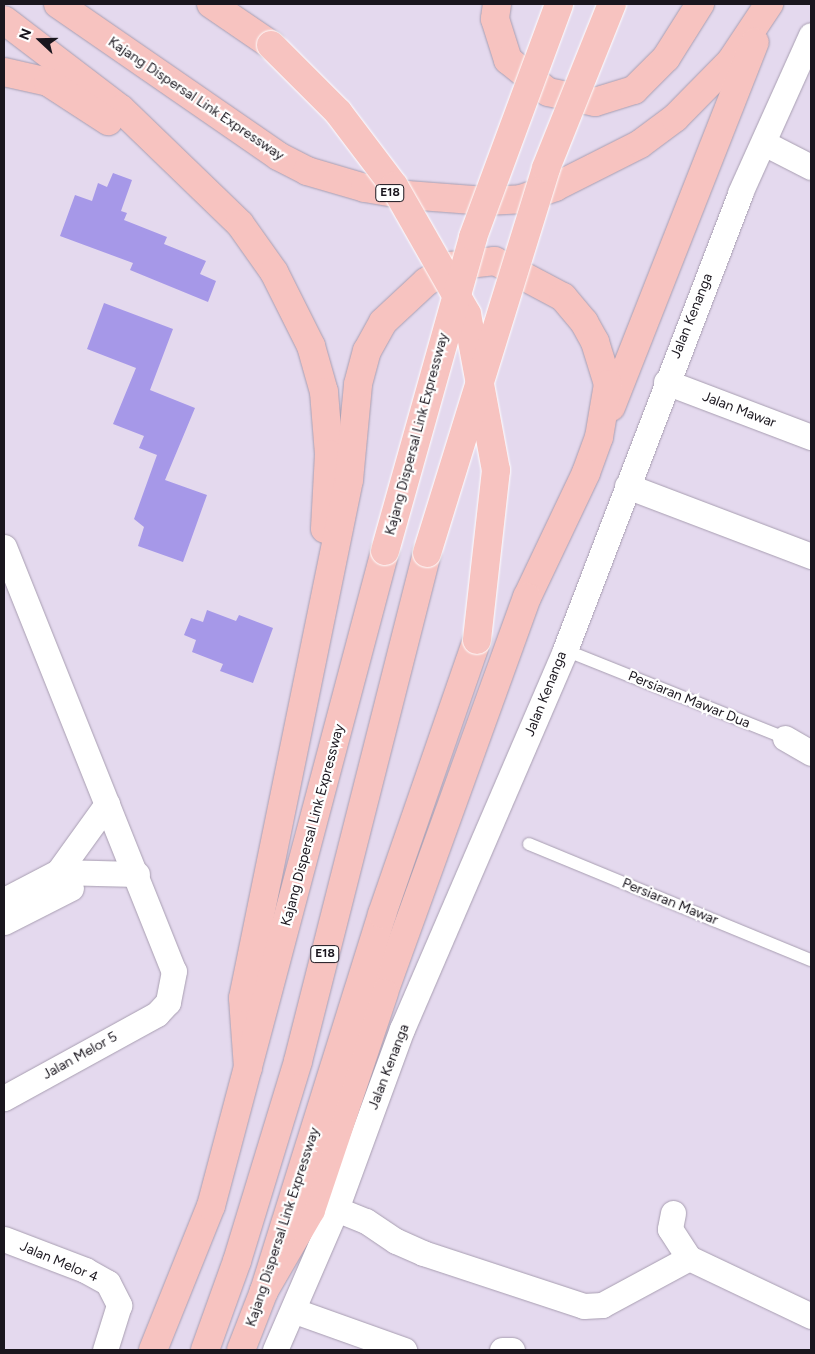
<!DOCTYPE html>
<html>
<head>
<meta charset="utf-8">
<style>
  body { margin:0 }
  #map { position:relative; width:815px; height:1354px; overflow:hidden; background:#e4d9ee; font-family:Figtree,sans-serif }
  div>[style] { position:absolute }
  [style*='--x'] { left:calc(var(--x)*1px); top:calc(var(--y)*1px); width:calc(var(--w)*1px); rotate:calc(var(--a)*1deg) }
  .building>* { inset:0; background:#a698e8 }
  .roads { filter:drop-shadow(0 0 1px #a89eb1) drop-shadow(0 0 1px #a89eb1) }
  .service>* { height:12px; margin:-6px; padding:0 6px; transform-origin:6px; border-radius:6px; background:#fff }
  .minor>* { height:25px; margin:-12.5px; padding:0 12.5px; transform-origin:12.5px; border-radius:12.5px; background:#fff }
  .motorway>* { height:28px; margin:-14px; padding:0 14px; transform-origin:14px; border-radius:14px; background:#f7c3c0 }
  .bridges { filter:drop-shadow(0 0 1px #fff) drop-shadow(0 0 1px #fff) }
  .motorway-bridge>* { height:28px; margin:-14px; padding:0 14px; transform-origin:14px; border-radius:14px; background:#f7c3c0 }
  span { translate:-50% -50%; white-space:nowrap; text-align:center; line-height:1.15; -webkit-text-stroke:4.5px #fff; paint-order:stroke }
  .shield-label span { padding:1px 4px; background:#fff; border:1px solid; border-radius:4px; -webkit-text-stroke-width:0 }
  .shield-label { font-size:12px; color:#1a161e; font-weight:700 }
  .street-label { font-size:14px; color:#1a161e }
  .frame { position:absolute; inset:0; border:5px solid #1a161e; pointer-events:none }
  .north { position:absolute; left:15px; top:15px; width:50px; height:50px; -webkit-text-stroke:4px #fff; paint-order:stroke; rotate:291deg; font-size:14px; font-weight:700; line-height:20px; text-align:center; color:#1a161e }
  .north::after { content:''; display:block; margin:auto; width:18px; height:22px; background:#1a161e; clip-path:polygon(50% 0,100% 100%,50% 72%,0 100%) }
</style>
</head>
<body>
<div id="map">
  <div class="building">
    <i style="clip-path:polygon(113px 173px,132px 180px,121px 211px,127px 213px,124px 220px,167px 237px,164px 244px,206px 261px,200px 274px,216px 281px,208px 302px,130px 270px,133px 263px,60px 236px,75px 195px,92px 201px,98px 183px,107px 187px)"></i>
    <i style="clip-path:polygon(104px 303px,173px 329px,150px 390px,195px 408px,165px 480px,207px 495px,183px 562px,138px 546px,144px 527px,134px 519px,157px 455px,139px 448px,144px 436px,113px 424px,136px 368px,87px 349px)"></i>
    <i style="clip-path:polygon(207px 610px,236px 621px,239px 615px,273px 628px,253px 683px,220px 671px,223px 664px,192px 652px,196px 640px,184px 635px,191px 618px,203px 622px)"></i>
  </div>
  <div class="roads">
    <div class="service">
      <i style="--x:565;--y:650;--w:237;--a:21.8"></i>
      <i style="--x:529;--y:844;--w:305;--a:22.4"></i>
    </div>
    <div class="minor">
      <i style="--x:764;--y:143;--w:53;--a:27.1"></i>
      <i style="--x:666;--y:382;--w:155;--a:20.8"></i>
      <i style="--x:627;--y:486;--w:197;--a:20.8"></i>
      <i style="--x:4;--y:547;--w:457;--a:68.2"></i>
      <i style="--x:174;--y:971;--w:32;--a:101"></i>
      <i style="--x:168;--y:1002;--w:16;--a:133"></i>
      <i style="--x:157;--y:1014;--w:175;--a:151.2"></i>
      <i style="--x:785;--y:738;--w:30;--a:30"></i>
      <i style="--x:58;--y:872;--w:79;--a:1.5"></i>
      <i style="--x:4;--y:900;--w:61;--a:-27.4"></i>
      <i style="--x:58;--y:872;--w:84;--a:-54.2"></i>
      <i style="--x:4;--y:922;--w:75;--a:-26.9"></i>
      <i style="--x:336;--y:1209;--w:32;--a:22"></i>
      <i style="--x:366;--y:1221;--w:36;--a:34"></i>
      <i style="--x:396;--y:1241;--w:30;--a:24"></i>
      <i style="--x:423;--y:1253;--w:169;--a:18.2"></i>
      <i style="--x:584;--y:1306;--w:18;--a:-3"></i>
      <i style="--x:602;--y:1305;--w:99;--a:-28.4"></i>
      <i style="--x:673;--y:1213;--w:16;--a:101"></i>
      <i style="--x:670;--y:1229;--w:35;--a:57"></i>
      <i style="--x:689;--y:1258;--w:135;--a:25.4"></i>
      <i style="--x:4;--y:1239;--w:87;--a:20.9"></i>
      <i style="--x:85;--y:1270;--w:26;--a:29"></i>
      <i style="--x:108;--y:1283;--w:25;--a:63"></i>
      <i style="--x:119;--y:1305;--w:47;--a:107.3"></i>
      <i style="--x:295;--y:1311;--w:116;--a:19.7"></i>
      <i style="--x:275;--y:1350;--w:154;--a:-66.6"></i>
      <i style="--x:336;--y:1209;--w:192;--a:-69.9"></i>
      <i style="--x:402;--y:1029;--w:413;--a:-66.7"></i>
      <i style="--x:565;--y:650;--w:489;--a:-69"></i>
      <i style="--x:740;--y:193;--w:173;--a:-65.8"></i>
      <i style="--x:502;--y:1350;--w:10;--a:0"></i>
    </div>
    <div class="motorway">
      <i style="--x:58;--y:4;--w:267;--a:34.6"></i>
      <i style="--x:278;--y:156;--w:33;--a:27"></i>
      <i style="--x:307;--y:171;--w:60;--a:16.3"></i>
      <i style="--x:365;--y:188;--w:43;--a:9.5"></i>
      <i style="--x:407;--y:195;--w:79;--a:4.3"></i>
      <i style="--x:486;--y:201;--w:35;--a:-3"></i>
      <i style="--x:521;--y:199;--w:36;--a:-19"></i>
      <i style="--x:555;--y:187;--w:95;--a:-26.8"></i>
      <i style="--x:640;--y:144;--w:44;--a:-36.6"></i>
      <i style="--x:675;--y:118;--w:80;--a:-45.5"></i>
      <i style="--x:731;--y:61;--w:69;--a:-56.3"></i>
      <i style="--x:211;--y:4;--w:73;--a:34.3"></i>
      <i style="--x:497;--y:4;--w:15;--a:98"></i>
      <i style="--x:495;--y:19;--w:43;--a:72.4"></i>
      <i style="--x:508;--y:60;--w:51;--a:38.7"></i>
      <i style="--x:548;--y:92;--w:48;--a:12"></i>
      <i style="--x:595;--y:102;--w:41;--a:-17.1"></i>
      <i style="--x:634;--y:90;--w:45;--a:-45"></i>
      <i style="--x:666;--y:58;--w:64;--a:-57.8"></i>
      <i style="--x:4;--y:20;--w:147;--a:37.3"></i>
      <i style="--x:121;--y:109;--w:165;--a:44"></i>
      <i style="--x:240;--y:224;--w:59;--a:54.7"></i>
      <i style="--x:274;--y:272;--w:83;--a:63.4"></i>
      <i style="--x:311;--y:346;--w:48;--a:74.2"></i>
      <i style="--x:324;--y:392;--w:62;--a:85.4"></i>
      <i style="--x:329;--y:454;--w:75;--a:93.1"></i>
      <i style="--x:4;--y:72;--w:45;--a:12.8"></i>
      <i style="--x:48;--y:82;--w:72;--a:33"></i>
      <i style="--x:611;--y:407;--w:392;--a:-68.5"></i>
      <i style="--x:248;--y:1068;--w:70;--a:-94.1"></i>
      <i style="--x:243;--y:998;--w:529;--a:-78.44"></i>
      <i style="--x:349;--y:480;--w:96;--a:-84.6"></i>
      <i style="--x:358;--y:384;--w:34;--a:-75"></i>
      <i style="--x:367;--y:351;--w:33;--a:-61"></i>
      <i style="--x:383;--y:322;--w:59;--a:-42.9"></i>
      <i style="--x:426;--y:282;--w:30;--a:-33"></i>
      <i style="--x:451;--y:266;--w:44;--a:-6.5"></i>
      <i style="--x:495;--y:261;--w:77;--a:27.9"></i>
      <i style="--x:563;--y:297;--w:33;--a:50"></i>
      <i style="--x:584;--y:322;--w:23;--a:61"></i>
      <i style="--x:595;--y:342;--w:44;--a:72.8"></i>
      <i style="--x:608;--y:384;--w:54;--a:99.6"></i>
      <i style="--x:599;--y:437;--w:38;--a:110"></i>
      <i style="--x:586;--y:473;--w:137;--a:115.4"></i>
      <i style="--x:527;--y:597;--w:421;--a:109.9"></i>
      <i style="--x:384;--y:993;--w:229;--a:108.6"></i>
      <i style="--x:311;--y:1210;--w:94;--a:120.1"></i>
      <i style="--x:153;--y:1350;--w:155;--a:-68.1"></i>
      <i style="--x:211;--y:1206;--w:678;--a:-75.12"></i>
      <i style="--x:205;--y:1350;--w:95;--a:-70.2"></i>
      <i style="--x:237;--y:1261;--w:209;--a:-73"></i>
      <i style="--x:298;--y:1061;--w:524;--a:-75.75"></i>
      <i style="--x:241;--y:1350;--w:63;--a:-68.7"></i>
      <i style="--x:264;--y:1291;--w:395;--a:-72.6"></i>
      <i style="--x:382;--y:914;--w:290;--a:-70.9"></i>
    </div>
  </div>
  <div class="bridges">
    <div class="motorway-bridge">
      <i style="--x:271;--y:45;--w:95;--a:45"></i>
      <i style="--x:338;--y:112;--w:93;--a:52.9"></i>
      <i style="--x:394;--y:186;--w:147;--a:60.3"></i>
      <i style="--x:467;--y:314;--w:159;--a:79.5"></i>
      <i style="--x:496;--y:470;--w:171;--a:96.4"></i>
      <i style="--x:385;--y:551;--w:326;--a:-74.3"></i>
      <i style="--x:473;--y:237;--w:248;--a:-69.7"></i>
      <i style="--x:427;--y:553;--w:403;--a:-72.8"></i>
      <i style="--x:546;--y:168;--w:177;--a:-68.1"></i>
    </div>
  </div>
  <div class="shield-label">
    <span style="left:390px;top:193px">E18</span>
    <span style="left:325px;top:954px">E18</span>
  </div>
  <div class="street-label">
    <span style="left:196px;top:99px;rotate:34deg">Kajang Dispersal Link Expressway</span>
    <span style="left:692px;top:316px;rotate:-68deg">Jalan Kenanga</span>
    <span style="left:739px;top:410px;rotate:21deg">Jalan Mawar</span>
    <span style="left:417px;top:434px;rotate:-75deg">Kajang Dispersal Link Expressway</span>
    <span style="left:546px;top:694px;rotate:-68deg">Jalan Kenanga</span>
    <span style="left:689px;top:700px;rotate:22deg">Persiaran Mawar Dua</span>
    <span style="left:313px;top:825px;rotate:-75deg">Kajang Dispersal Link Expressway</span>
    <span style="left:670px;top:902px;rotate:22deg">Persiaran Mawar</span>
    <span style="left:80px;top:1056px;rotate:-29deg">Jalan Melor 5</span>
    <span style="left:389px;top:1067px;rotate:-69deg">Jalan Kenanga</span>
    <span style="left:283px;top:1227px;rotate:-72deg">Kajang Dispersal Link Expressway</span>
    <span style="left:59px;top:1262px;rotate:23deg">Jalan Melor 4</span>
  </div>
  <div class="frame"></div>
  <div class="north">N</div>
</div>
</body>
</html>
